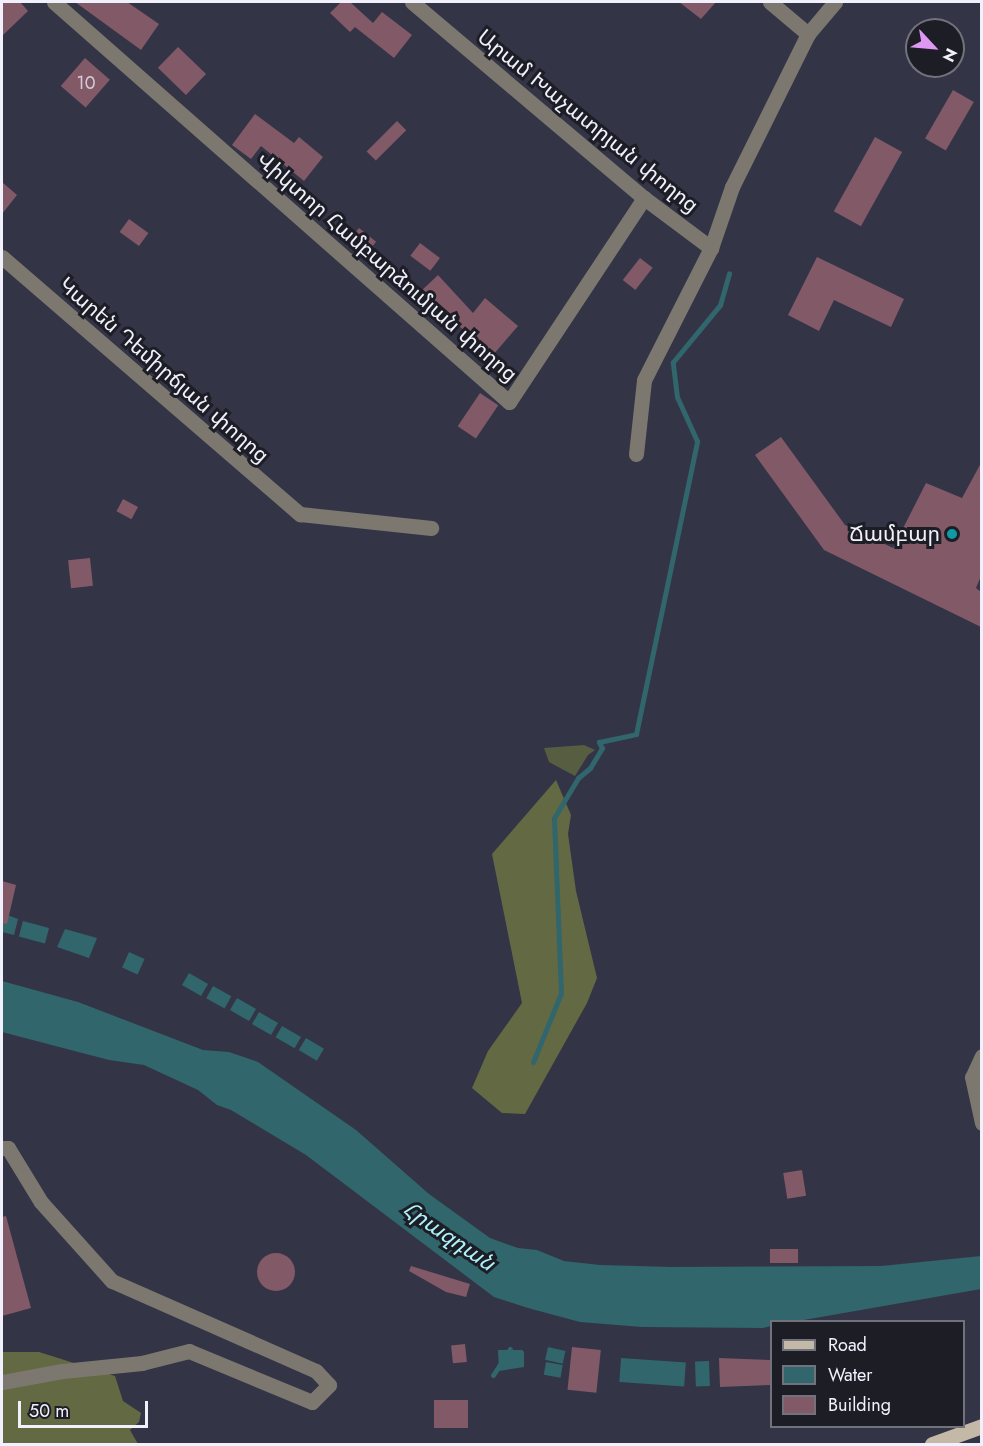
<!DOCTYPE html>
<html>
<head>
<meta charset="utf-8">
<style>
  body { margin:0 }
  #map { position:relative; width:983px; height:1446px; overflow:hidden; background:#343447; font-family:Jost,"Noto Sans Armenian",sans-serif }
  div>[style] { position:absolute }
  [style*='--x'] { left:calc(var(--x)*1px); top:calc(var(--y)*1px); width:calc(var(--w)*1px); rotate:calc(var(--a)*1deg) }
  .green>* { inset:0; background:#575d41 }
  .forest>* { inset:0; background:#636a43 }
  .water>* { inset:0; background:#30666c; transform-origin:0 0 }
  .stream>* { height:5px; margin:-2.5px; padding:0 2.5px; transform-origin:2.5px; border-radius:2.5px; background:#30666c }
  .building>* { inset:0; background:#825966; transform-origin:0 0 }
  .round { border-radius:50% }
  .minor>* { height:15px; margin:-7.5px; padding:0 7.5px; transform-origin:7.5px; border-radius:7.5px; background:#7d786f }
  .major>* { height:15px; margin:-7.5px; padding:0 7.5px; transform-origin:7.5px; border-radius:7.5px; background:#c4b8a7 }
  .dots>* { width:16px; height:16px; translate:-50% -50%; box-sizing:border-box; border:3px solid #1c1d25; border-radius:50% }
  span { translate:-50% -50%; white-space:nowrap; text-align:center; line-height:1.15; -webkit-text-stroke:6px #1c1d25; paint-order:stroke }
  .number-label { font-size:18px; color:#d4cbd7 }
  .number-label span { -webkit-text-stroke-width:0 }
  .street-label { font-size:21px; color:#f0f1fd }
  .poi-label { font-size:21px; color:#f0f1fd }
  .right { translate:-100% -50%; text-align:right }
  .water-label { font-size:22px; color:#adf3fb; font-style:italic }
  .frame { position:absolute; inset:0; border:3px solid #f0f1fd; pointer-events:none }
  .legend { position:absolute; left:770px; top:1320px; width:195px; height:108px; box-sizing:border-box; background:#1c1d25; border:2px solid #71727b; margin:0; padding:8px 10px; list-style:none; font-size:18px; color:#f0f1fd }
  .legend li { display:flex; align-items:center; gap:12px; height:30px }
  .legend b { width:30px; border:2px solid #71727b }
  .north { position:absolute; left:905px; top:18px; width:60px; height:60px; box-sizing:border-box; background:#1c1d25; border:2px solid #71727b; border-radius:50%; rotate:116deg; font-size:16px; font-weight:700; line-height:24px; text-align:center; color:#f0f1fd }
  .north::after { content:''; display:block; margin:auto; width:21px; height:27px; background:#de98f3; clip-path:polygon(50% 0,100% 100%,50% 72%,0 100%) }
  .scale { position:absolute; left:18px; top:1401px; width:130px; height:27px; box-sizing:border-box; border:3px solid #f0f1fd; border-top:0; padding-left:8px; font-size:18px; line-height:21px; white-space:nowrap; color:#f0f1fd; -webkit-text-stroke:4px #1c1d25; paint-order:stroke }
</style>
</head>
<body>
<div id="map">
  <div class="green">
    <i style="clip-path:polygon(584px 745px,595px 750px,588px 755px,575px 776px,549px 762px,544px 748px)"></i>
  </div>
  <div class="forest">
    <i style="clip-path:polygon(556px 780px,571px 815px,568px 834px,576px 891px,597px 978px,587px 1003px,525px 1114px,502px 1113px,472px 1088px,488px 1051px,522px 1003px,492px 854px)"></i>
    <i style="clip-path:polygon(2px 1352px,39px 1352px,115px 1376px,123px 1401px,141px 1413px,139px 1422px,130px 1430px,138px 1444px,2px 1444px)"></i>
  </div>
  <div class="water">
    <i style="clip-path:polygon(2px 913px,18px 919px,14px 935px,2px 932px)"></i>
    <i style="left:23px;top:921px;width:27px;height:16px;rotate:15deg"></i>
    <i style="clip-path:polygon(65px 929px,97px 938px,89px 958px,57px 947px)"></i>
    <i style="left:129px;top:952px;width:17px;height:17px;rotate:24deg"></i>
    <i style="left:189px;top:973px;width:22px;height:14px;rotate:30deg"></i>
    <i style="clip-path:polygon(2px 981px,78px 1002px,203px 1050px,229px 1052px,258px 1062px,356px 1130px,429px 1194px,490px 1238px,518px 1248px,537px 1250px,564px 1261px,600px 1265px,672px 1267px,881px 1266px,981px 1256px,981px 1289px,798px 1321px,772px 1322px,771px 1326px,763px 1328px,642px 1327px,580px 1322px,528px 1308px,494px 1297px,306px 1155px,231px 1110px,217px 1105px,198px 1090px,144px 1065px,109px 1060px,2px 1032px)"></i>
    <i style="left:213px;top:986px;width:21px;height:14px;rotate:29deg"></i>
    <i style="left:237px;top:998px;width:22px;height:14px;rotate:30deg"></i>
    <i style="left:259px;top:1012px;width:22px;height:14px;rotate:30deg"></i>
    <i style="left:282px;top:1026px;width:22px;height:13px;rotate:30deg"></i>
    <i style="left:306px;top:1038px;width:21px;height:14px;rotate:31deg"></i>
    <i style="left:548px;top:1347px;width:18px;height:13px;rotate:13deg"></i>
    <i style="clip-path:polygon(498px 1350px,522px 1350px,524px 1352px,524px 1367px,499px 1371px)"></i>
    <i style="left:621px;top:1358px;width:65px;height:24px;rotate:4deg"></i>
    <i style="left:709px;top:1361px;width:25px;height:14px;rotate:88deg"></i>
    <i style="left:546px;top:1362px;width:17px;height:13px;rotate:10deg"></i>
  </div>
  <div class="stream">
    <i style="--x:533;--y:1062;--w:74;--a:-67.9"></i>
    <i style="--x:561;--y:993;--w:175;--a:-92.3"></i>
    <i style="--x:554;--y:818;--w:47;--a:-59"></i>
    <i style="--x:578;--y:778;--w:16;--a:-40"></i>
    <i style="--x:590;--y:768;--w:23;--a:-59"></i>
    <i style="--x:602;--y:748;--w:7;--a:-117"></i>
    <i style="--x:599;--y:742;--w:38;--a:-12"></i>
    <i style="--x:636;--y:734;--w:299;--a:-78.2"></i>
    <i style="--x:697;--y:441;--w:48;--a:-114.4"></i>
    <i style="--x:677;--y:397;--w:35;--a:-97"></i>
    <i style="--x:673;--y:362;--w:74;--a:-50.5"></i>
    <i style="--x:720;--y:305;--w:33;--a:-74"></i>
    <i style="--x:493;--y:1375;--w:31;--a:-57"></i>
  </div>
  <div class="building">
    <i style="clip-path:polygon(2px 2px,20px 2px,28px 11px,2px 36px)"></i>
    <i style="clip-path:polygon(75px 2px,127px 2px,159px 24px,141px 50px)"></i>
    <i style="clip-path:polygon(341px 2px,350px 2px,373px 23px,382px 12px,412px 35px,394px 58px,355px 27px,350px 32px,330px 13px)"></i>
    <i style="clip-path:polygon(679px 2px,716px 2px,701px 19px)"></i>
    <i style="left:178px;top:47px;width:39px;height:29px;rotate:44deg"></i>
    <i style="left:85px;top:58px;width:33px;height:37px;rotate:41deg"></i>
    <i style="left:953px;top:90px;width:24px;height:56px;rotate:30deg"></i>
    <i style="clip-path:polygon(255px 114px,294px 143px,299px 137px,323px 157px,304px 181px,261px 146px,251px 159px,232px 145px)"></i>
    <i style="left:397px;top:121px;width:13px;height:43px;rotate:45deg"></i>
    <i style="left:875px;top:137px;width:31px;height:85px;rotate:29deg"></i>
    <i style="clip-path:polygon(2px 182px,17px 195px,2px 214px)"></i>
    <i style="left:129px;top:219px;width:24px;height:16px;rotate:36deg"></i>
    <i style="left:359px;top:228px;width:22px;height:14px;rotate:39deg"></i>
    <i style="left:420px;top:243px;width:25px;height:16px;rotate:37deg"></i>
    <i style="clip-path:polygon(817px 257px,904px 299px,891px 327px,834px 300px,819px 331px,788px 315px)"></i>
    <i style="left:640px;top:258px;width:16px;height:28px;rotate:38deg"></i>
    <i style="clip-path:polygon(438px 275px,473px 313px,485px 298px,518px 326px,493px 355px,447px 316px,443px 320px,418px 294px)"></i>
    <i style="left:480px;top:393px;width:22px;height:40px;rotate:34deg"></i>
    <i style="clip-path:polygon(781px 437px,845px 525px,893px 548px,926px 483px,962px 498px,981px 463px,981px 576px,976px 588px,981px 592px,981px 627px,824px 550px,755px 455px)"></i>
    <i style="left:123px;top:499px;width:17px;height:14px;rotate:28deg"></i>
    <i style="left:90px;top:558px;width:28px;height:22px;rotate:84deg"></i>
    <i style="clip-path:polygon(2px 881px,16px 885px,7px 924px,2px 923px)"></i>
    <i style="left:802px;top:1170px;width:26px;height:19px;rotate:81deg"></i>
    <i style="clip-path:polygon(6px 1216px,31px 1308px,2px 1316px,2px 1217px)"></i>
    <i style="left:770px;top:1249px;width:28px;height:14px"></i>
    <i class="round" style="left:257px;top:1253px;width:38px;height:38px"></i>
    <i style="clip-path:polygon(411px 1266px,470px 1284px,466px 1297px,446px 1292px,409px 1271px)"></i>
    <i style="left:465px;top:1344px;width:18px;height:14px;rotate:84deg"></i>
    <i style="left:572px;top:1347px;width:29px;height:43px;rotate:6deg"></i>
    <i style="clip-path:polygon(719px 1358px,771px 1360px,771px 1385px,720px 1387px)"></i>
    <i style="left:434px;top:1400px;width:34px;height:28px"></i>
  </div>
  <div class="minor">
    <i style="--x:54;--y:2;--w:606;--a:41.32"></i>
    <i style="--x:509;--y:402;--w:245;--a:-56.5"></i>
    <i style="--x:412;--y:2;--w:304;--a:40.2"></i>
    <i style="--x:644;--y:198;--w:84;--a:36.7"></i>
    <i style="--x:770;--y:2;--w:50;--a:40.1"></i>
    <i style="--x:2;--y:257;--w:394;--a:40.8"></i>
    <i style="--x:300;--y:514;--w:132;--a:6.1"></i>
    <i style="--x:636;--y:454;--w:74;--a:-83.8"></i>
    <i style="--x:644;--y:380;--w:148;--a:-63.1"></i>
    <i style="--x:711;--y:248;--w:65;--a:-71"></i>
    <i style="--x:732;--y:187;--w:171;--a:-63.6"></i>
    <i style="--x:808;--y:34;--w:42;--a:-49.8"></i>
    <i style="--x:982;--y:1056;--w:23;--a:115"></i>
    <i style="--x:972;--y:1077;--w:47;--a:77.7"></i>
    <i style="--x:2;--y:1148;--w:6;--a:0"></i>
    <i style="--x:8;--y:1148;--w:63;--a:58.6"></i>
    <i style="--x:41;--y:1202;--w:106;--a:48.1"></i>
    <i style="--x:112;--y:1281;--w:223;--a:23.8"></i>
    <i style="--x:316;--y:1371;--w:19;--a:47"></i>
    <i style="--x:329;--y:1385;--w:24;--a:135"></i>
    <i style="--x:312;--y:1402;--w:133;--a:-157.5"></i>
    <i style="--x:189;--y:1351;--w:49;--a:165.7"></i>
    <i style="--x:142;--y:1363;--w:80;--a:174.3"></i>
    <i style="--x:62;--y:1371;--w:61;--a:169.6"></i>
  </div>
  <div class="major">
    <i style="--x:932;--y:1444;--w:53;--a:-19.8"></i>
  </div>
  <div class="dots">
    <i style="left:952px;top:534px;background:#0f9aa8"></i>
  </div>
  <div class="number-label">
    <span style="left:86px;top:83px">10</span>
  </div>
  <div class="street-label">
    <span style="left:588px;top:121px;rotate:39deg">Արամ Խաչատրյան փողոց</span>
    <span style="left:387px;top:267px;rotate:41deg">Վիկտոր Համբարձումյան փողոց</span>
    <span style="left:164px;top:370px;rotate:41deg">Կարեն Դեմիրճյան փողոց</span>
  </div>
  <div class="poi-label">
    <span class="right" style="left:940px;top:534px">Ճամբար</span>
  </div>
  <div class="water-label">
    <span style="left:449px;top:1236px;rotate:34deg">Հրազդան</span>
  </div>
  <div class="frame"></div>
  <ul class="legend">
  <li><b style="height:8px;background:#c4b8a7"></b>Road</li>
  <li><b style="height:16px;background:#30666c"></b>Water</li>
  <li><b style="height:16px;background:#825966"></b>Building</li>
  </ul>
  <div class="north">N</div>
  <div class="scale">50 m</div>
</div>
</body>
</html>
